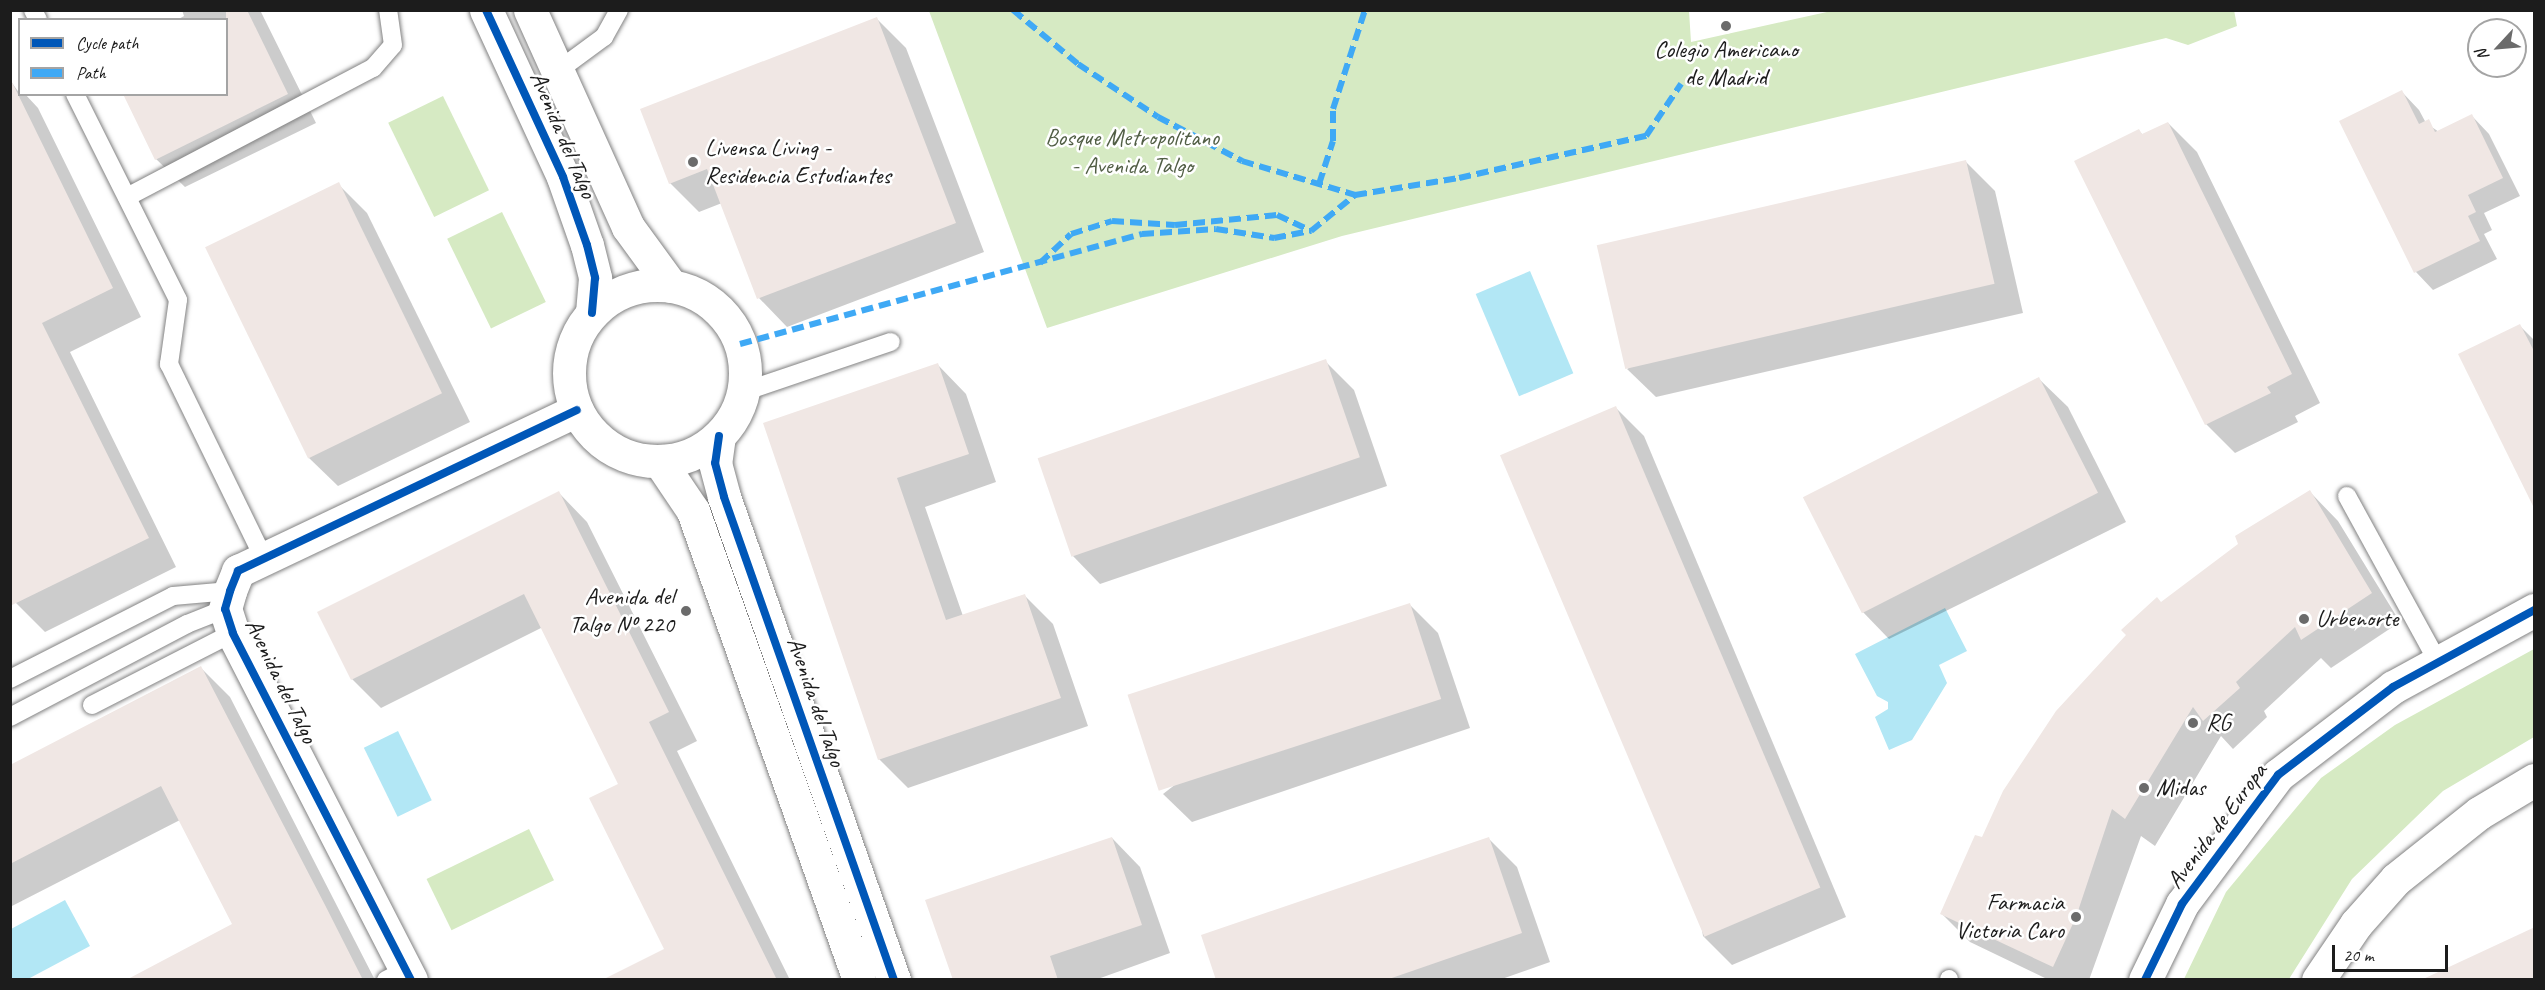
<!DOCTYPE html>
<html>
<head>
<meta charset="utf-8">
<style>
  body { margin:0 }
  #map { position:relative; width:2545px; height:990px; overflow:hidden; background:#fff; font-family:Caveat,sans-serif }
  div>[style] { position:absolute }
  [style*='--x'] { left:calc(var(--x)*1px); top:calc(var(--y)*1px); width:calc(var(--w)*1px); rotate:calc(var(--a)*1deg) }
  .green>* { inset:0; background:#d6eac3; transform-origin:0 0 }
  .water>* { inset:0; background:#b2e7f5; transform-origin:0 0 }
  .shadow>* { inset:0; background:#0003 }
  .building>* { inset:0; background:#f0e7e4; transform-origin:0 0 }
  .roads { filter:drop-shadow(0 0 2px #828282) drop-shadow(0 0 2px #828282) }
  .service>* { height:18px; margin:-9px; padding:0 9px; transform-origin:9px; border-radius:9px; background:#fff }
  .minor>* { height:33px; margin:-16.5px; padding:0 16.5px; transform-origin:16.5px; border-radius:16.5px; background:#fff }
  .minor>.ring { margin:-16.5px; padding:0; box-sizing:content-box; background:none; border:33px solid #fff; border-radius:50% }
  .tertiary>* { height:33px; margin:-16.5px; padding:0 16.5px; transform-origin:16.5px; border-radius:16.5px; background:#fff }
  .quiet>* { height:6px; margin-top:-3px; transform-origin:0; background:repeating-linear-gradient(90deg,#3fa9f5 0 12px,transparent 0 18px) }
  .cycleway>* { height:8px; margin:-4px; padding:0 4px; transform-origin:4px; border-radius:4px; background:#0057b8 }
  .dots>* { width:16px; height:16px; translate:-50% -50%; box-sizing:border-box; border:3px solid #fff; border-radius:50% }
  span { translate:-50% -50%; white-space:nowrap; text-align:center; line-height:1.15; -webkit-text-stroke:5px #fff; paint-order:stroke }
  .poi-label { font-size:24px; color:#1c1c1c }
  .left { translate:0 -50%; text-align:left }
  .right { translate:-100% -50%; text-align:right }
  .street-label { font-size:24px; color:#1c1c1c }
  .park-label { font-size:24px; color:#515e45 }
  .frame { position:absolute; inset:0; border:12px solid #1c1c1c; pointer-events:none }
  .legend { position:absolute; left:18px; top:18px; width:210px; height:78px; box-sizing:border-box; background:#fff; border:2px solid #a4a4a4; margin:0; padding:8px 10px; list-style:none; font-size:18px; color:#1c1c1c }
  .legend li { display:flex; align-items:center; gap:12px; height:30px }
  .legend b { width:30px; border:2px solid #a4a4a4 }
  .north { position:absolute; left:2467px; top:18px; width:60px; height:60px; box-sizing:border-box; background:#fff; border:2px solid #a4a4a4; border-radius:50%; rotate:244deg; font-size:16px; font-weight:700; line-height:24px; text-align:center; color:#1c1c1c }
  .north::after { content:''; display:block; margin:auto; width:21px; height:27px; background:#6b6b6b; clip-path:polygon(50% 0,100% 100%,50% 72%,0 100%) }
  .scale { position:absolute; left:2332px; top:945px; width:116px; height:27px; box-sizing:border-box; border:3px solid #1c1c1c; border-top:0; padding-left:8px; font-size:18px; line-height:21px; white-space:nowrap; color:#1c1c1c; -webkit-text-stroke:4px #fff; paint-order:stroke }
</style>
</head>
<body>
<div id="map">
  <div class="green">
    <i style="clip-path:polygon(1689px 11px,1691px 42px,1836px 10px,2234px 10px,2237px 26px,2188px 45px,2166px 38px,1342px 236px,1047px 328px,929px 11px)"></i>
    <i style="left:443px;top:96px;width:105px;height:61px;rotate:64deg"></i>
    <i style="left:502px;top:212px;width:100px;height:61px;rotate:64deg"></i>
    <i style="clip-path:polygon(2534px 649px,2534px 737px,2443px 791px,2352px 879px,2289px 979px,2184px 979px,2226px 892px,2321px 778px,2395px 725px)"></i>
    <i style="left:529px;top:829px;width:57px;height:114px;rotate:64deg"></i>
  </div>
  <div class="water">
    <i style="left:1530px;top:271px;width:111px;height:59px;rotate:67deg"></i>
    <i style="clip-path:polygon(1945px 608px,1967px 651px,1939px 665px,1947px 683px,1912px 740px,1889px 750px,1875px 717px,1888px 709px,1888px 702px,1877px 696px,1855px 654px)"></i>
    <i style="left:398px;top:731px;width:77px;height:38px;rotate:64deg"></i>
    <i style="clip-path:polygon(65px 900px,90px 946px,28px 979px,11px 979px,11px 929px)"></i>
  </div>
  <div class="shadow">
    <i style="clip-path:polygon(182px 10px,265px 10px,261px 12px,316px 123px,185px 187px,156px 159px,226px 94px,226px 20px,177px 20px,184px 16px)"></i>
    <i style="clip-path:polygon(877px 19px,906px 48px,984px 252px,787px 327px,759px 298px,722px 203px,699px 212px,670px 183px)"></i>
    <i style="clip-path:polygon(10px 80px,20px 94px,25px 94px,38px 108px,141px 317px,70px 352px,176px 567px,45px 632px,16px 603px,10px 593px)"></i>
    <i style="clip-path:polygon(2402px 92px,2419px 110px,2426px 123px,2439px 132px,2472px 116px,2489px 134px,2520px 196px,2484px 213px,2492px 230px,2484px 234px,2497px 259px,2433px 290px,2416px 272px)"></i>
    <i style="clip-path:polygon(2168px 123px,2197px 152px,2320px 403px,2295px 416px,2298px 422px,2235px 453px,2206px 424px,2139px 131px,2143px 135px)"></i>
    <i style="clip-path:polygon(1966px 162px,1995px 191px,2023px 313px,1656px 397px,1627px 369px)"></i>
    <i style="clip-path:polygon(338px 184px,367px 213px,470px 422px,338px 486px,309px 458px,207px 249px)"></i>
    <i style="clip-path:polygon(2520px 326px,2534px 340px,2534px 506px)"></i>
    <i style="clip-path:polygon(1325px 361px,1354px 390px,1387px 486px,1100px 584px,1072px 555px)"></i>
    <i style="clip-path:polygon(938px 365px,966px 394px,996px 482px,925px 507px,963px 616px,1024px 595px,1053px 624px,1088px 726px,908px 788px,879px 759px,765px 424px)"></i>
    <i style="clip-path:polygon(2039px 379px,2068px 407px,2126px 522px,1889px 639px,1861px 610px)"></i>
    <i style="clip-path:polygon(1616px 408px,1644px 436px,1846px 917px,1732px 965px,1703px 936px)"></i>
    <i style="clip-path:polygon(2310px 492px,2338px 521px,2400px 622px,2331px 668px,2321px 658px,2264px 711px,2267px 717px,2233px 749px,2221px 736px,2155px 846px,2141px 836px,2089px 980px,2049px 980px,1970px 942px,1942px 914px,1983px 839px,2161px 603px)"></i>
    <i style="clip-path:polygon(559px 493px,587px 522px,697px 741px,677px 751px,790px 980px,605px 980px,666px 949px,620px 785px,543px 627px,381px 708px,352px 679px)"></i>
    <i style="clip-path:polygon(1409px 604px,1438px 633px,1470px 728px,1192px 822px,1163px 794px)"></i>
    <i style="clip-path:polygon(201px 668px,230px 697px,375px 980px,129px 980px,234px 925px,180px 820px,10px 907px,10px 767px)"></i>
    <i style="clip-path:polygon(1112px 838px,1140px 867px,1170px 953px,1095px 980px,954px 980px)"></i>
    <i style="clip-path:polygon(1489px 839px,1517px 867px,1550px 962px,1499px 980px,1217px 980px)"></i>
  </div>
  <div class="building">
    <i style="clip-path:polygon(226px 10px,247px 10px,288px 94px,155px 160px,123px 94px,226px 94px)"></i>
    <i style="clip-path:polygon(877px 17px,956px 223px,757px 299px,707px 169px,669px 184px,640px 109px)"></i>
    <i style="clip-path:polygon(10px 78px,113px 288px,42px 323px,149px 538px,10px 606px)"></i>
    <i style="clip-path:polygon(2402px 90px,2419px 124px,2429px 119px,2435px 132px,2472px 114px,2503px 178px,2468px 195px,2476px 212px,2468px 216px,2480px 241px,2414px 273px,2339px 121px)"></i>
    <i style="clip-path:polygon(2168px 122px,2292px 374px,2267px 387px,2271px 393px,2205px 425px,2074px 161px,2139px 129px,2142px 134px)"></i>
    <i style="left:1966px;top:160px;width:127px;height:379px;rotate:77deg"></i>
    <i style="left:339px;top:182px;width:235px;height:149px;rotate:64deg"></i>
    <i style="clip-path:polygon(2520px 324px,2535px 353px,2535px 510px,2458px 354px)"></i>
    <i style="left:1326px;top:359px;width:104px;height:305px;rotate:71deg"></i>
    <i style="clip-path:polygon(938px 363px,969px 454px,897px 478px,946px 620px,1025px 594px,1061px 698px,878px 760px,763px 423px)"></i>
    <i style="left:2039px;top:377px;width:130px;height:265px;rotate:63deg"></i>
    <i style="left:1616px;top:406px;width:523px;height:126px;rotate:67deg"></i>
    <i style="clip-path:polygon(2310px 490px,2372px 593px,2301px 640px,2295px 627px,2236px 682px,2240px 688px,2203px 721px,2193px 707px,2125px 819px,2112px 809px,2076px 917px,2053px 967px,1940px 914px,1975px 835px,1982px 837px,2003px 791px,2056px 711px,2126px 635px,2121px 630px,2157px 597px,2161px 602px,2238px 544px,2235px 536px)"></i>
    <i style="clip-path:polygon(559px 491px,669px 712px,649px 722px,777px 980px,602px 980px,664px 949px,589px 798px,618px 784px,524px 594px,351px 680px,317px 612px)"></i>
    <i style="left:1410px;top:603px;width:101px;height:297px;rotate:72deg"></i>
    <i style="clip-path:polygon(201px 666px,325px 905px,363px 980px,126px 980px,232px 924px,161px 786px,10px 864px,10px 765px)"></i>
    <i style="clip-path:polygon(1112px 837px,1142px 925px,1050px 956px,1058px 980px,953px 980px,925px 900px)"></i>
    <i style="clip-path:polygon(1489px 837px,1522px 933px,1386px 980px,1216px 980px,1201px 935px)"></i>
    <i style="clip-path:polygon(2535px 927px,2535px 980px,2421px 980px)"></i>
  </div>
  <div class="roads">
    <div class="service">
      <i style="--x:33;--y:10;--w:11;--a:63"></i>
      <i style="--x:559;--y:70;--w:56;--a:-36.3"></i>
      <i style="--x:604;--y:37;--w:31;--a:-61"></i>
      <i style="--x:75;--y:94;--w:230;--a:63.4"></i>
      <i style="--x:178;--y:300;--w:65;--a:98"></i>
      <i style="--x:169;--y:364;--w:217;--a:64"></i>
      <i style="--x:127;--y:197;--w:278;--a:-27.7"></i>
      <i style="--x:373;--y:68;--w:30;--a:-49"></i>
      <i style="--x:393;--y:45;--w:35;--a:-98"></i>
      <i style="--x:743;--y:392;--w:156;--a:-18.7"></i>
      <i style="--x:2347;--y:496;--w:189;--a:61.3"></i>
      <i style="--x:10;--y:679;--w:183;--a:-27"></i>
      <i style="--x:173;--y:596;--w:57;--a:-5"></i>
      <i style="--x:92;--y:705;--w:158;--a:-27.1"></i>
      <i style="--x:10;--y:717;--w:200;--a:-27.7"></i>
      <i style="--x:187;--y:624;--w:41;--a:-21.5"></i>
      <i style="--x:1949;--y:979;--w:1;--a:90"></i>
      <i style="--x:386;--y:980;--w:22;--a:-27"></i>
    </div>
    <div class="minor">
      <i style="--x:486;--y:10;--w:184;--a:65.2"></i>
      <i style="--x:563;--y:177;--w:72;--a:70.6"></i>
      <i style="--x:587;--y:245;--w:34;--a:76"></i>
      <i style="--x:595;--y:278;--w:35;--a:95"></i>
      <i style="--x:530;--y:10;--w:238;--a:65.7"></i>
      <i style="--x:628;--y:227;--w:73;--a:53.9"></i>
      <i class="ring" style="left:569px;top:285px;width:143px;height:143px"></i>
      <i style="--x:719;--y:436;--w:27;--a:98"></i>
      <i style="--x:715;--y:463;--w:35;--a:75"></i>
      <i style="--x:724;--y:497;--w:512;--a:70.61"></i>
      <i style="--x:660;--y:462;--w:59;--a:56"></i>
      <i style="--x:693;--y:511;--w:498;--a:70.5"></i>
      <i style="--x:411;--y:980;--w:390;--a:-117.2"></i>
      <i style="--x:233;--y:633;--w:25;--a:-108"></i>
      <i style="--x:225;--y:609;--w:19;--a:-74"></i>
      <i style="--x:230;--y:591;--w:22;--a:-68"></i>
      <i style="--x:238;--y:571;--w:375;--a:-25.4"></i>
    </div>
    <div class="tertiary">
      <i style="--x:2145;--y:980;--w:85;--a:-64"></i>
      <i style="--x:2182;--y:904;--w:161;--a:-53.3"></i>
      <i style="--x:2278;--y:775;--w:145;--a:-37.4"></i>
      <i style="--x:2393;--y:687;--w:161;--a:-28.6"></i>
      <i style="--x:2318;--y:980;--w:68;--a:-55.8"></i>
      <i style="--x:2356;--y:924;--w:60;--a:-48.4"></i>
      <i style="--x:2396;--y:879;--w:106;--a:-38.5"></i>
      <i style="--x:2479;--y:813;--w:64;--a:-31"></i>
    </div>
  </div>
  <div class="quiet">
    <i style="--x:1013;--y:10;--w:85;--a:39.7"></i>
    <i style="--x:1078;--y:64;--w:96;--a:33.5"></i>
    <i style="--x:1158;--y:117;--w:95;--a:27.6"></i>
    <i style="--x:1242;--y:161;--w:118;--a:16.7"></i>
    <i style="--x:1355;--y:195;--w:105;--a:-9.3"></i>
    <i style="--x:1459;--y:178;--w:192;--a:-12.7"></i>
    <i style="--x:1646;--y:136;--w:63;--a:-56.1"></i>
    <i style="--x:1319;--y:184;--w:45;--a:-72"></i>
    <i style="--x:1333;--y:141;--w:32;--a:-90"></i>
    <i style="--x:1333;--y:109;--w:104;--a:-72.1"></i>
    <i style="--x:1040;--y:263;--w:42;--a:-43.1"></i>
    <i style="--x:1071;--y:234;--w:43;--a:-17.6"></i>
    <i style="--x:1112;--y:221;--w:63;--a:3.6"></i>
    <i style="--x:1175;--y:225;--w:102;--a:-5.6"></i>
    <i style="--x:1277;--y:215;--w:38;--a:25"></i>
    <i style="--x:1311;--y:231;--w:57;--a:-39.3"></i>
    <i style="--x:740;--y:344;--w:417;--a:-15.3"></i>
    <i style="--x:1142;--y:234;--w:74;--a:-3.9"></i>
    <i style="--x:1216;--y:229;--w:59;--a:8.8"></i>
    <i style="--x:1274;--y:238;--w:38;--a:-11"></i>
  </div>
  <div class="cycleway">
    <i style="--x:486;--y:10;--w:184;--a:65.2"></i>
    <i style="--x:563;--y:177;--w:72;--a:70.6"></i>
    <i style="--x:587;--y:245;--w:34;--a:76"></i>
    <i style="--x:595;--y:278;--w:35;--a:95"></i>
    <i style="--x:719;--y:436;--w:27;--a:98"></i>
    <i style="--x:715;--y:463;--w:35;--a:75"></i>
    <i style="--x:724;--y:497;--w:512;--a:70.61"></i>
    <i style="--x:411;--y:980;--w:390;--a:-117.2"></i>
    <i style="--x:233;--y:633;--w:25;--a:-108"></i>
    <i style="--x:225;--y:609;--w:19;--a:-74"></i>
    <i style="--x:230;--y:591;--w:22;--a:-68"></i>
    <i style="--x:238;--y:571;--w:375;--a:-25.4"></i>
    <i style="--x:2145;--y:980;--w:85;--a:-64"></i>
    <i style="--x:2182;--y:904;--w:161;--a:-53.3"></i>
    <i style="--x:2278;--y:775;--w:145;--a:-37.4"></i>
    <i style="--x:2393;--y:687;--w:161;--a:-28.6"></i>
  </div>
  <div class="dots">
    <i style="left:1726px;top:26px;background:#6b6b6b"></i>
    <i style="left:693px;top:162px;background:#6b6b6b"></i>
    <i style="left:686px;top:611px;background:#6b6b6b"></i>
    <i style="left:2304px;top:619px;background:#6b6b6b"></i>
    <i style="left:2193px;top:723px;background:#6b6b6b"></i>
    <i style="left:2144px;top:788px;background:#6b6b6b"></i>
    <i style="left:2076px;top:917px;background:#6b6b6b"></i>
  </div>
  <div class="poi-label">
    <span style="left:1726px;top:64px">Colegio Americano<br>de Madrid</span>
    <span class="left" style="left:705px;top:162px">Livensa Living -<br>Residencia Estudiantes</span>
    <span class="right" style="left:674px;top:611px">Avenida del<br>Talgo Nº 220</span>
    <span class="left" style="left:2316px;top:619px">Urbenorte</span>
    <span class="left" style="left:2206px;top:723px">RG</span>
    <span class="left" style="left:2156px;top:788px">Midas</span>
    <span class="right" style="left:2064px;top:917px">Farmacia<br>Victoria Caro</span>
  </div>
  <div class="street-label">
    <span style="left:563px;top:135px;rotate:67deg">Avenida del Talgo</span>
    <span style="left:281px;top:681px;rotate:64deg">Avenida del Talgo</span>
    <span style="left:816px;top:702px;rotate:71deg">Avenida del Talgo</span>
    <span style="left:2217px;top:826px;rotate:-53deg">Avenida de Europa</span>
  </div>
  <div class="park-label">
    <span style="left:1132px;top:152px">Bosque Metropolitano<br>- Avenida Talgo</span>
  </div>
  <div class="frame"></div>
  <ul class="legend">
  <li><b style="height:8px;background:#0057b8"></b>Cycle path</li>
  <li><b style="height:8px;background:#3fa9f5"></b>Path</li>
  </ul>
  <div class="north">N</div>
  <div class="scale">20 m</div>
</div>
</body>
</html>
